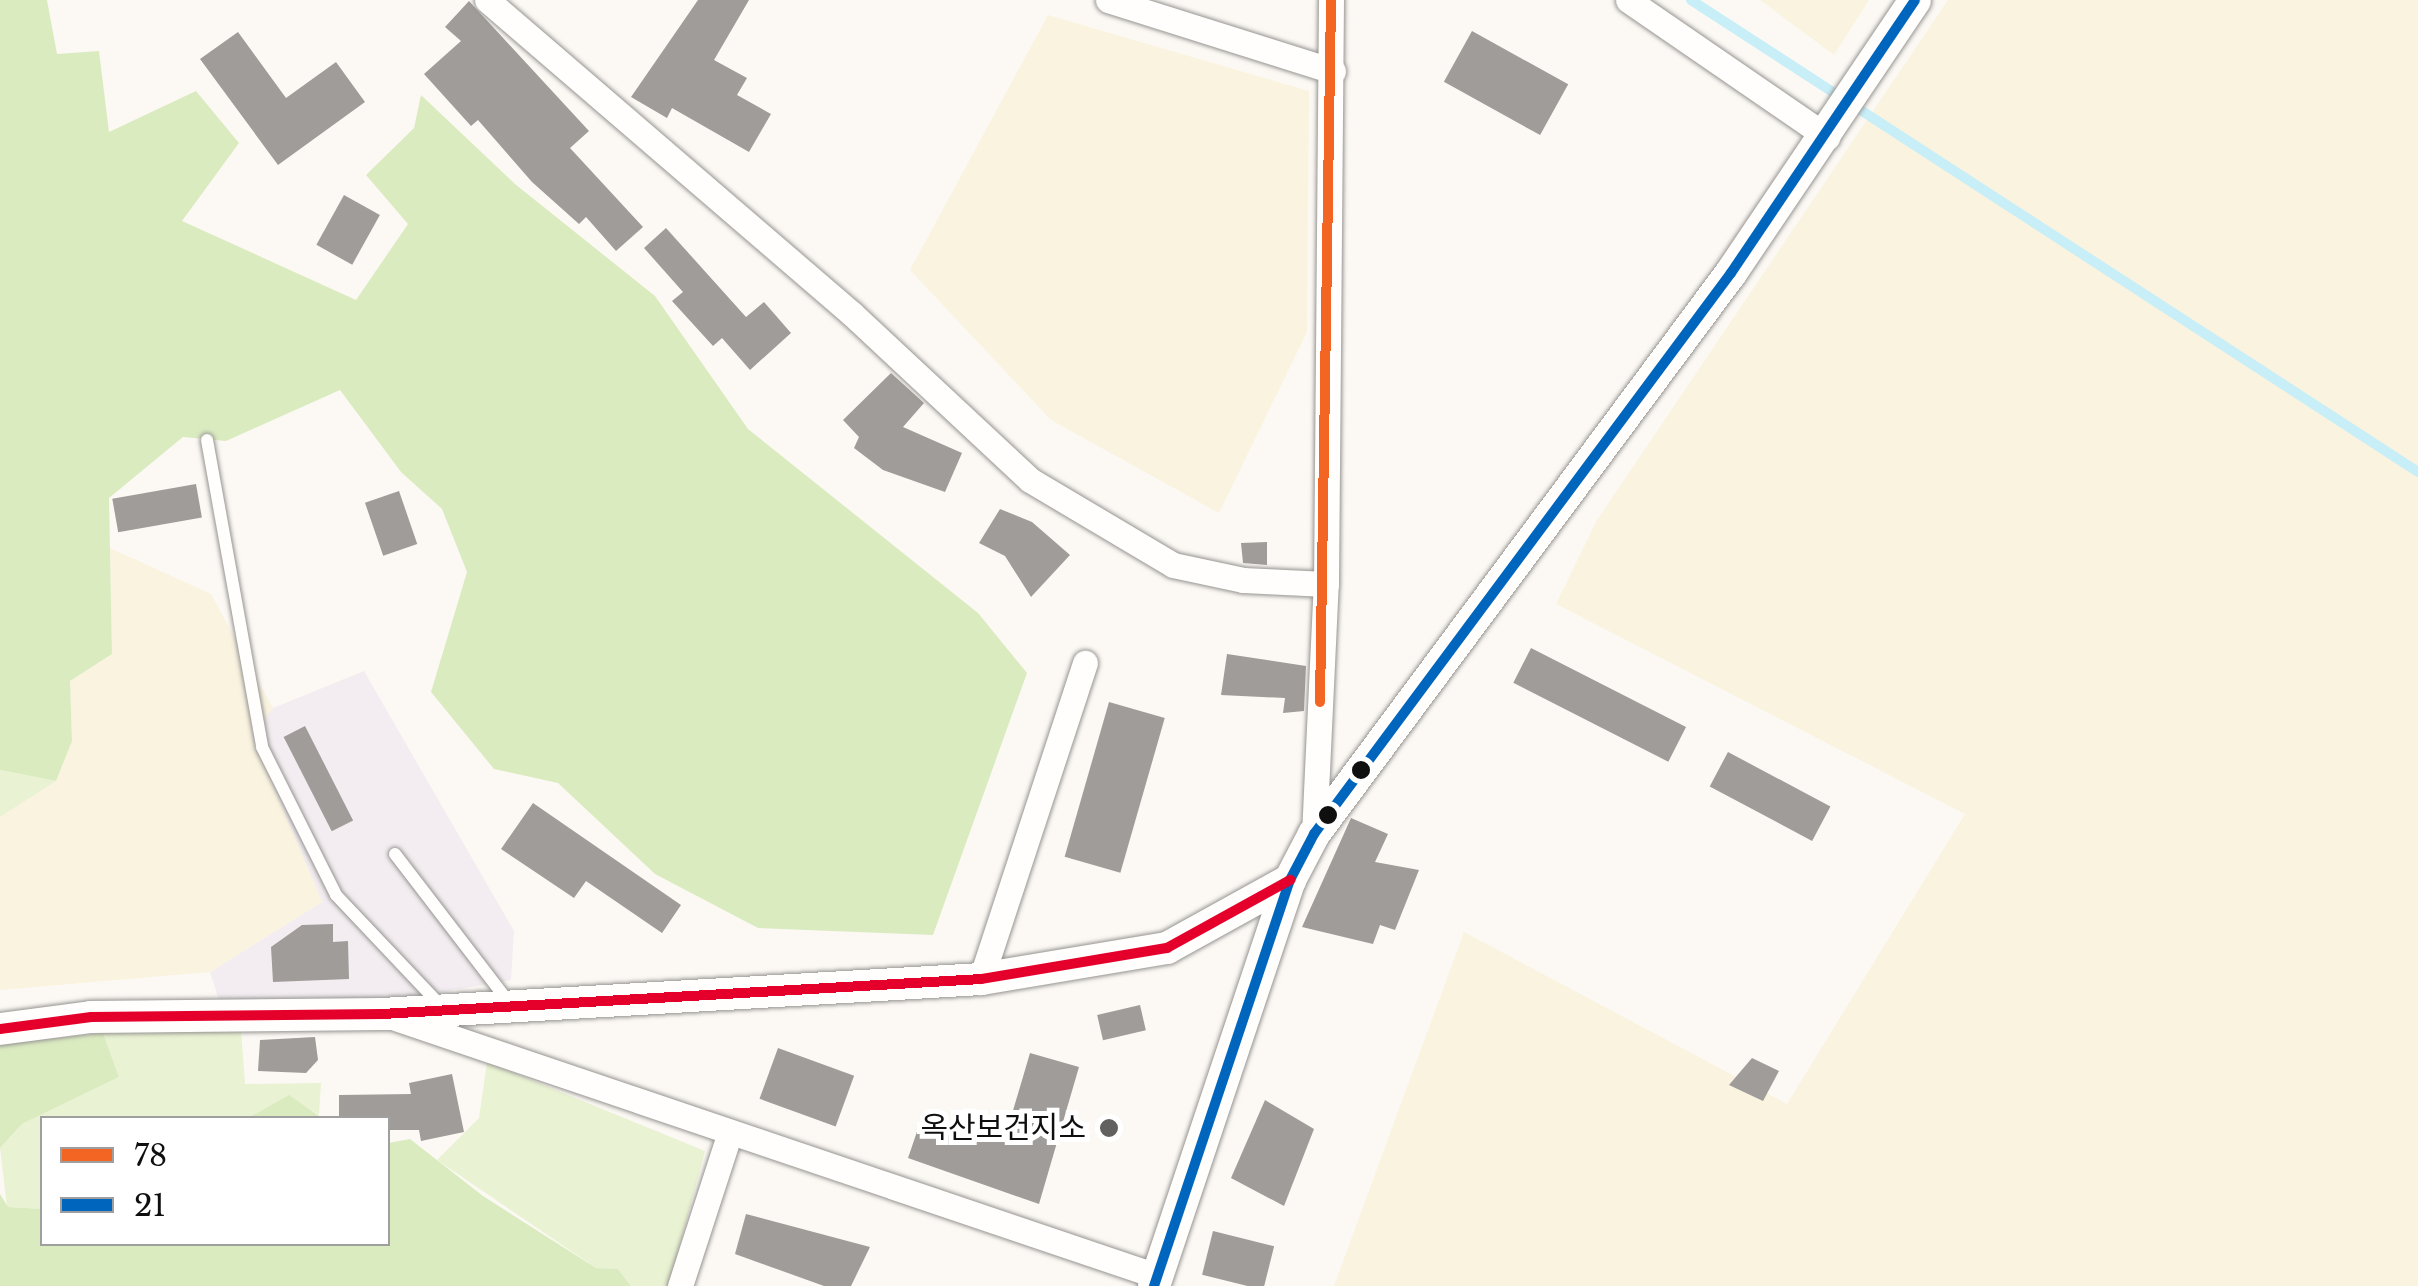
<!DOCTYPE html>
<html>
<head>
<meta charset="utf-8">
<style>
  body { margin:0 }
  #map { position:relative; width:2418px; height:1286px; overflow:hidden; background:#fcf9f4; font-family:"Libre Baskerville","Noto Sans KR",serif }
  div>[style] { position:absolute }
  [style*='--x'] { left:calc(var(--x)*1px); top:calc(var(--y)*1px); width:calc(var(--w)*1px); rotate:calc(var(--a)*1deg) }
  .industrial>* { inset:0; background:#f3edf1 }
  .farmland>* { inset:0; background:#f9f3e0 }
  .green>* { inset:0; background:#e9f2d2 }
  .forest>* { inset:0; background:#dbebc0 }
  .stream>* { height:10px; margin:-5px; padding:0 5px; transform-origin:5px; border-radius:5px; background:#c8eef8 }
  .building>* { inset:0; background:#9f9c99; transform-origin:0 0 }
  .roads { filter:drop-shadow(0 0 2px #969492) drop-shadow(0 0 2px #969492) }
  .service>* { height:12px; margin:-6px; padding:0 6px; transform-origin:6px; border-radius:6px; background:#fffefd }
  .minor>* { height:25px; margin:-12.5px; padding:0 12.5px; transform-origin:12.5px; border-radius:12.5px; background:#fffefd }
  .tertiary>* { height:32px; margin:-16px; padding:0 16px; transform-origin:16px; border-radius:16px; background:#fffefd }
  .bus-1>* { height:10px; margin:-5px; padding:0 5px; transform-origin:5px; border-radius:5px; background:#f26522 }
  .bus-2>* { height:10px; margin:-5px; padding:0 5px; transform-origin:5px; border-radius:5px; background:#0065bd }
  .bus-3>* { height:10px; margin:-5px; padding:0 5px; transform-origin:5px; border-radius:5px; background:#e4002b }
  .dots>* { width:28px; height:28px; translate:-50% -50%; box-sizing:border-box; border:5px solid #fff; border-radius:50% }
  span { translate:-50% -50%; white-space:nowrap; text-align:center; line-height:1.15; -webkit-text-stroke:10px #fff; paint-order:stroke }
  .poi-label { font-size:30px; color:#0f0f0f }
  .right { translate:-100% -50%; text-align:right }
  .legend { position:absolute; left:40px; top:1116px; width:350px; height:130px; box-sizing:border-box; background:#fff; border:2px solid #9f9f9f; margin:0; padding:12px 18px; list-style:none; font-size:30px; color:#0f0f0f }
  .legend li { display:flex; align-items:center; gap:20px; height:50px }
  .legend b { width:50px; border:2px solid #9f9f9f }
</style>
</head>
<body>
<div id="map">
  <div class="industrial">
    <i style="clip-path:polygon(364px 671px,514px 931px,511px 980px,414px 997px,220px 1004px,210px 972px,322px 902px,251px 735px,273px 708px)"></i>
  </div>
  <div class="farmland">
    <i style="clip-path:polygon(1760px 0,1869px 0,1834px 55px)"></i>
    <i style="clip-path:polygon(1948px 0,2418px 0,2418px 1286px,1334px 1286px,1464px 932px,1787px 1104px,1965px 814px,1556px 604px,1597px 520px)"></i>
    <i style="clip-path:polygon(1048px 15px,1309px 91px,1307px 332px,1219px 513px,1051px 420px,910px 270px)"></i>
    <i style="clip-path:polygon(110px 548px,211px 594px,273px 708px,252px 736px,322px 902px,210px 972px,0 990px,0 817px,56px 781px,72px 741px,70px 681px,112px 654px)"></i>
  </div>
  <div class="green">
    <i style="clip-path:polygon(0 770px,56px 781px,0 817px)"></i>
    <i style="clip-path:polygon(241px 1030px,245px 1084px,321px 1083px,319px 1115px,289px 1096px,248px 1118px,42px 1118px,42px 1209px,7px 1207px,0 1148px,22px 1124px,119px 1077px,103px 1033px)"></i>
    <i style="clip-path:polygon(487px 1062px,705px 1151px,669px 1286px,631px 1286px,618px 1269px,596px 1268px,437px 1160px,479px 1118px)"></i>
  </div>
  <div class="forest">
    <i style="clip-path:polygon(0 0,47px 0,57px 54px,99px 51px,109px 132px,196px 91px,239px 143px,182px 221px,356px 300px,408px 224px,366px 175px,414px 128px,421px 95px,515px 184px,655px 296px,748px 429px,978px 613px,1027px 673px,933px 935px,758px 928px,655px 874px,558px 783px,494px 769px,431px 692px,467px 572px,442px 509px,401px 472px,340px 390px,226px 441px,183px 437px,109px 498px,112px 654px,70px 681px,72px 741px,56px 781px,0 770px)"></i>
    <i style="clip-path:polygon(103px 1033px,119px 1077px,22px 1124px,0 1148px,0 1044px)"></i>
    <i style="clip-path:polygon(289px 1095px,322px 1118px,248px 1118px)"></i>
    <i style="clip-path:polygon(410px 1139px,483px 1196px,596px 1268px,618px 1269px,631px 1286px,0 1286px,0 1194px,8px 1207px,42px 1209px,42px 1244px,388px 1244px,388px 1143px)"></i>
  </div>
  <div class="stream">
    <i style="--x:1691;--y:0;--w:867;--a:32.99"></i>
  </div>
  <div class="building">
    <i style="clip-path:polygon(698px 0,749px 0,714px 60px,747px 78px,737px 95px,771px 114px,749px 152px,672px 108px,667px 118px,631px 97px)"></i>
    <i style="clip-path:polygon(469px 1px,589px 131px,570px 148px,643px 227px,616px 251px,586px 217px,579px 224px,532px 182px,478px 120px,471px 126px,424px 74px,461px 41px,445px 27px)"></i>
    <i style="left:1472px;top:31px;width:110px;height:58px;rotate:29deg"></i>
    <i style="clip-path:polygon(238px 32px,286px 98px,336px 62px,365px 102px,278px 165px,200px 59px)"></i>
    <i style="left:344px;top:195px;width:41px;height:57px;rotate:29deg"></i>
    <i style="clip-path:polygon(666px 228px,746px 317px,764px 302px,791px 333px,750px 370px,722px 338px,713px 346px,672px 301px,683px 292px,644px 248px)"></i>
    <i style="clip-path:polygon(891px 373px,924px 403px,903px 427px,962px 453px,945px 492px,883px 470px,854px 448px,859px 437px,843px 420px)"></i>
    <i style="left:196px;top:484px;width:34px;height:85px;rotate:80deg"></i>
    <i style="left:399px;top:491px;width:56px;height:36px;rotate:71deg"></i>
    <i style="clip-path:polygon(1000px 509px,1032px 522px,1070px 555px,1031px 597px,1005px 556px,979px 543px)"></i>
    <i style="clip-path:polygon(1267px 542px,1267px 565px,1243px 563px,1241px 543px)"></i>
    <i style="left:1531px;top:648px;width:174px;height:39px;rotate:27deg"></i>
    <i style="clip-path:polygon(1227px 654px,1306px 666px,1304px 711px,1283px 713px,1285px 698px,1221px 695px)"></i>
    <i style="left:1109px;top:702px;width:58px;height:161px;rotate:16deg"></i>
    <i style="left:305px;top:726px;width:106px;height:24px;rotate:63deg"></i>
    <i style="left:1728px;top:752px;width:116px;height:39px;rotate:28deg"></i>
    <i style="clip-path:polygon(533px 803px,681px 905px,662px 933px,586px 881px,574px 898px,501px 849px)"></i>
    <i style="clip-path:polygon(1351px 818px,1388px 834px,1375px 862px,1419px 870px,1395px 930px,1380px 925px,1373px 944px,1302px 927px)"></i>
    <i style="clip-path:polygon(333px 924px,333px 942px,348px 941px,349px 979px,273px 982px,271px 947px,302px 925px)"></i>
    <i style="left:1140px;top:1005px;width:26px;height:44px;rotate:77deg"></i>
    <i style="clip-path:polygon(315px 1037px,318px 1060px,306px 1073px,258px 1071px,260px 1040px)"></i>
    <i style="left:778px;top:1048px;width:81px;height:54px;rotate:20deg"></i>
    <i style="clip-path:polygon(1030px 1053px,1079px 1067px,1039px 1204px,908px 1158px,922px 1117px,1004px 1141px)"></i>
    <i style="clip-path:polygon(1752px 1058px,1779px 1071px,1763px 1101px,1729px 1085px)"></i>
    <i style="clip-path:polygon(452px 1074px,464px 1132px,421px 1141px,419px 1130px,388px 1130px,388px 1118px,339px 1118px,339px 1095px,411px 1094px,409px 1083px)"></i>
    <i style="clip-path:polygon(1265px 1100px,1314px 1129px,1284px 1206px,1231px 1178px)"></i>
    <i style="clip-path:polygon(746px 1214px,870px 1247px,851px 1286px,824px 1286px,735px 1254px)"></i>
    <i style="left:1213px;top:1231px;width:63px;height:45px;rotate:14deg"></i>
  </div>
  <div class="roads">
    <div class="service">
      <i style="--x:207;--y:440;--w:312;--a:79.8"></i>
      <i style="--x:262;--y:747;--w:165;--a:63.4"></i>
      <i style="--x:336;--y:895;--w:151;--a:46.6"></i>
      <i style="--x:395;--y:854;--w:189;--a:52.5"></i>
    </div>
    <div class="minor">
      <i style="--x:487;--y:0;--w:481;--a:40.7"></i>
      <i style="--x:852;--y:314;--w:243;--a:43"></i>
      <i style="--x:1030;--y:480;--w:166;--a:30.7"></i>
      <i style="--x:1173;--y:565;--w:72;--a:12.1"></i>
      <i style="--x:1243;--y:580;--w:83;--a:2.8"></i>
      <i style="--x:1108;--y:0;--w:236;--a:17.5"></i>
      <i style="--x:1628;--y:0;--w:242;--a:34.5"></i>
      <i style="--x:1314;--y:834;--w:250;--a:-87.3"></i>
      <i style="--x:1326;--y:584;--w:584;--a:-89.51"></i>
      <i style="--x:981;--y:979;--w:333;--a:-71.8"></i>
      <i style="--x:395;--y:1018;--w:804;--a:18.71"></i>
      <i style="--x:680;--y:1286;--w:159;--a:-72"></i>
    </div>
    <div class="tertiary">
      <i style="--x:0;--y:1029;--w:92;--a:-7.5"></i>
      <i style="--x:91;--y:1017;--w:291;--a:-0.6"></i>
      <i style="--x:382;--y:1014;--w:600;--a:-3.34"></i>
      <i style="--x:981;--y:979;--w:189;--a:-9.5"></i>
      <i style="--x:1167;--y:948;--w:141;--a:-28.9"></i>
      <i style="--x:1154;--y:1286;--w:428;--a:-71.5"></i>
      <i style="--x:1290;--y:880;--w:52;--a:-62.4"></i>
      <i style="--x:1314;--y:834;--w:699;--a:-53.38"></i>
      <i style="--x:1731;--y:273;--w:329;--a:-56"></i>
    </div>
  </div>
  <div class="bus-1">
    <i style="--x:1320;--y:702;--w:702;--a:-89.1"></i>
  </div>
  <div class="bus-2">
    <i style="--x:1154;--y:1286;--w:428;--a:-71.5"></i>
    <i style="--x:1290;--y:880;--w:52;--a:-62.4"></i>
    <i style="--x:1314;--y:834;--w:699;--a:-53.38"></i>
    <i style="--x:1731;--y:273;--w:329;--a:-56"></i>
  </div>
  <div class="bus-3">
    <i style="--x:0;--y:1029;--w:92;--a:-7.5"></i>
    <i style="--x:91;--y:1017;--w:291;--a:-0.6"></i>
    <i style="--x:382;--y:1014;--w:600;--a:-3.34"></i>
    <i style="--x:981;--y:979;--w:189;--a:-9.5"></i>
    <i style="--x:1167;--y:948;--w:141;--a:-28.9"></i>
  </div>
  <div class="dots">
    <i style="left:1361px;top:770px;background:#0f0f0f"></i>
    <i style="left:1328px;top:815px;background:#0f0f0f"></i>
    <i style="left:1109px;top:1128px;background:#62615f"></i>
  </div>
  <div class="poi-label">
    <span class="right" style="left:1086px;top:1128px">옥산보건지소</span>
  </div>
  <ul class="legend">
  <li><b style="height:12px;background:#f26522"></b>78</li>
  <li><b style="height:12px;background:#0065bd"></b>21</li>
  </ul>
</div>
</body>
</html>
